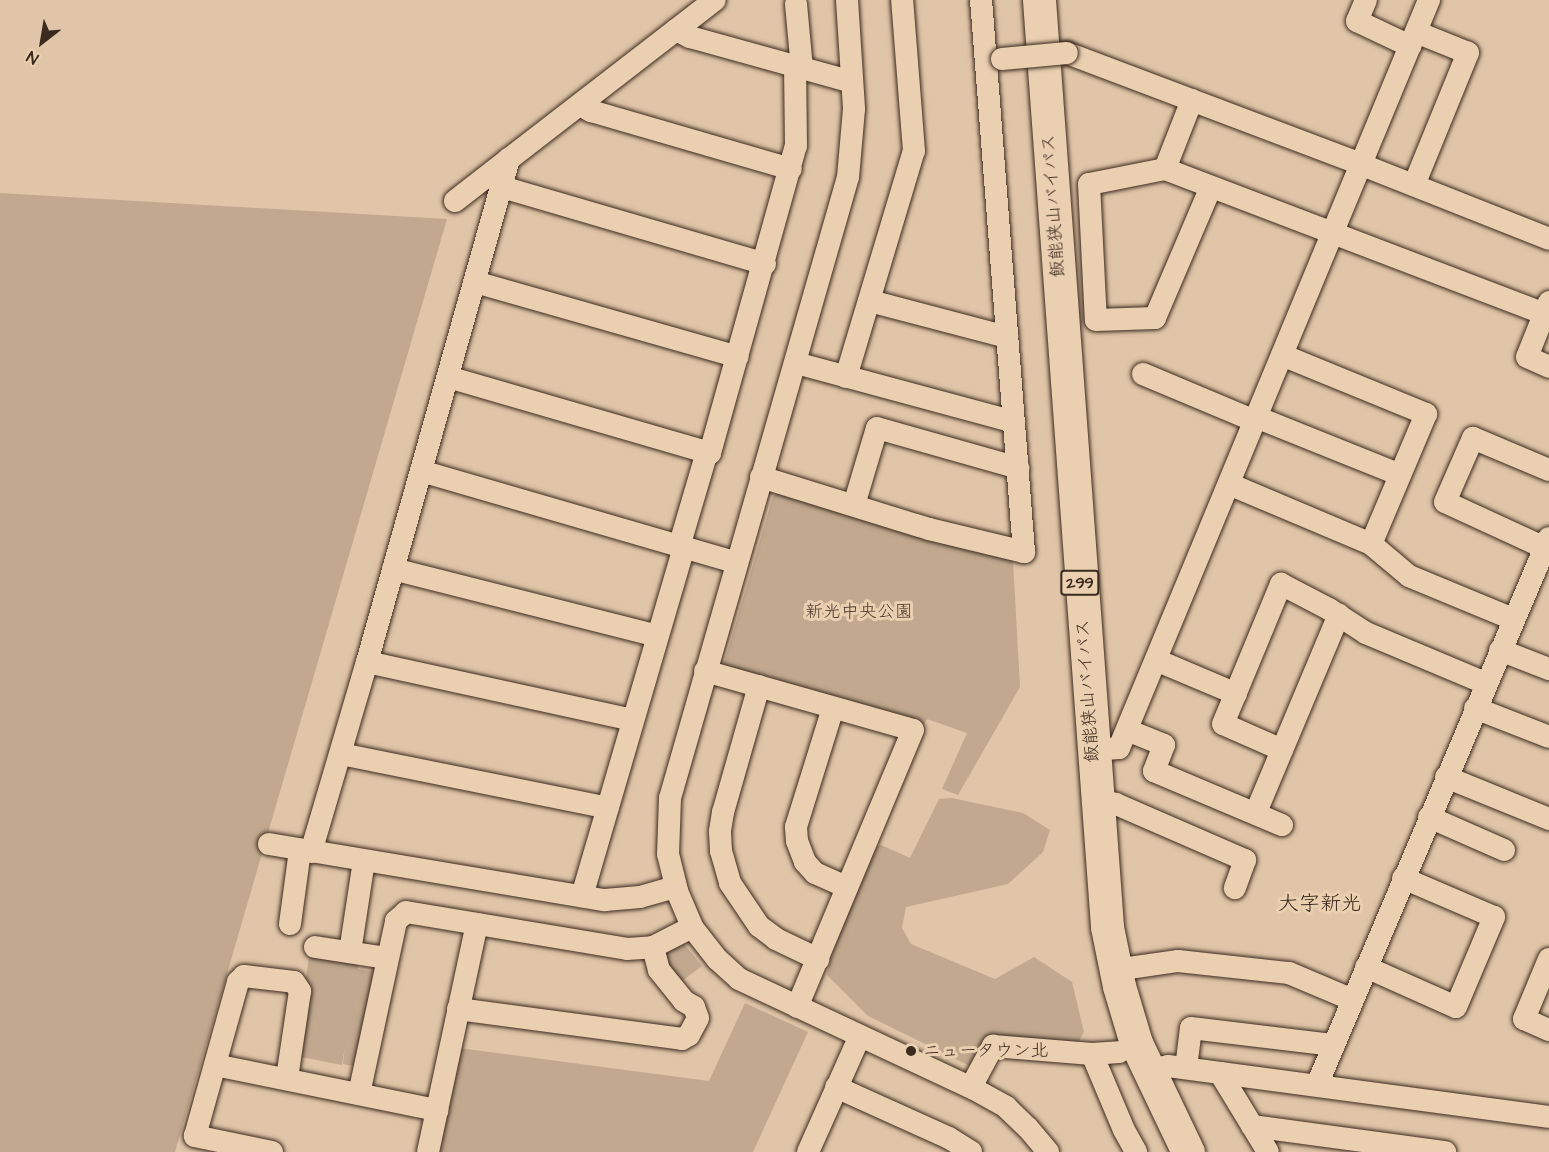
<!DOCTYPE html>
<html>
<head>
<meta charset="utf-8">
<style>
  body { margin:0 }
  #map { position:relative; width:1549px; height:1152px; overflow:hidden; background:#e0c5a8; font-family:"Architects Daughter","Klee One",sans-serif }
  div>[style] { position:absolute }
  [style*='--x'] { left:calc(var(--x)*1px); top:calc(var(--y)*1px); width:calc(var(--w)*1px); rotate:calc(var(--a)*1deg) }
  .green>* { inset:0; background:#c1a88f }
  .roads { filter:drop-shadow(0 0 2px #3b2a1e) drop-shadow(0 0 2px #3b2a1e) }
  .minor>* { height:22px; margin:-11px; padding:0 11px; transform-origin:11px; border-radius:11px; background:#eacfb1 }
  .highway>* { height:33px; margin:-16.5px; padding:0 16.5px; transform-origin:16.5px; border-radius:16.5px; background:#eacfb1 }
  .bridges { filter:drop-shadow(0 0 2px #3b2a1e) drop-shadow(0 0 2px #3b2a1e) }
  .minor-bridge>* { height:22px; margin:-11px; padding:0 11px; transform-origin:11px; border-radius:11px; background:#eacfb1 }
  .dots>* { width:16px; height:16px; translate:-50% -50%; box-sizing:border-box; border:3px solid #eacfb1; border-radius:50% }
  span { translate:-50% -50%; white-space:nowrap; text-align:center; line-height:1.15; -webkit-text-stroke:6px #eacfb1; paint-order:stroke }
  .shield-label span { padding:2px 4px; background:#eacfb1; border:2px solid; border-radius:4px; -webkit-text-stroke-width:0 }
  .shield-label { font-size:16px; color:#3b2a1e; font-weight:700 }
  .street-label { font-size:18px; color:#3b2a1e }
  .park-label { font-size:18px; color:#4f3d2f }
  .poi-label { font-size:18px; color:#3b2a1e }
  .left { translate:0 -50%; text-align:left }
  .quarter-label { font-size:21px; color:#3b2a1e }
  .north { position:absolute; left:12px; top:12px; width:60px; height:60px; -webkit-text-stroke:4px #eacfb1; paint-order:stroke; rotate:211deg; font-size:16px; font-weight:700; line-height:24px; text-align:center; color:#3b2a1e }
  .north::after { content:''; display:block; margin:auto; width:21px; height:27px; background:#3b2a1e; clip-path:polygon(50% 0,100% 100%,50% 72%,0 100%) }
</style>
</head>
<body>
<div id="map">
  <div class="green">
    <i style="clip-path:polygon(0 193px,447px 219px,175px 1152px,0 1152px)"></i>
    <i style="clip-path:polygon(779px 492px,1013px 560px,1020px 687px,958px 795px,942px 789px,967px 733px,927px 719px,923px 726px,727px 670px,724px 664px,773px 496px)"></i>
    <i style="clip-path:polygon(952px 798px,1023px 813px,1050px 830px,1043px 852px,1008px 884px,906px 907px,902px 928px,911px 944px,995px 979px,1034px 957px,1072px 982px,1084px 1032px,1077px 1045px,996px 1038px,976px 1069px,868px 1016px,827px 975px,835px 938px,871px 849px,881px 845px,910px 858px,939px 799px)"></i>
    <i style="clip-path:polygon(681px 940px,702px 966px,678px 984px,664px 967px,664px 950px)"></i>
    <i style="clip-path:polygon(309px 956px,358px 962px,358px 969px,379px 973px,358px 1067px,343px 1064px,345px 1046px,342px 1065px,296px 1056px)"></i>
    <i style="clip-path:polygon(745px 1003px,808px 1032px,753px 1152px,436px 1152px,459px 1048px,709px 1081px)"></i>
  </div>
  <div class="roads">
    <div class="minor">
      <i style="--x:847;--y:0;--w:109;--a:86.3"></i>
      <i style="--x:854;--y:109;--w:68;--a:95"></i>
      <i style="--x:848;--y:177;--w:646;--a:105.99"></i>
      <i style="--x:670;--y:798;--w:56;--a:92"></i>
      <i style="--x:668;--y:854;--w:38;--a:76"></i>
      <i style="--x:677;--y:891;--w:39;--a:67"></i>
      <i style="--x:692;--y:927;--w:41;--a:52"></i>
      <i style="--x:717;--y:959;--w:30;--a:42"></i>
      <i style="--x:739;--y:979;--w:259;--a:25.1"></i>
      <i style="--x:974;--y:1089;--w:37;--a:29"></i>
      <i style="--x:1006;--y:1107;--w:30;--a:44"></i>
      <i style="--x:1028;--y:1128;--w:31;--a:50"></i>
      <i style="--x:1366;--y:0;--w:23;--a:113"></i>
      <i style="--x:1357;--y:21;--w:59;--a:25.3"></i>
      <i style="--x:796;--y:4;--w:65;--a:84.7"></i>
      <i style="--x:676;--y:30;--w:16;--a:27"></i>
      <i style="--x:690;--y:37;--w:168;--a:15.5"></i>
      <i style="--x:1067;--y:53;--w:313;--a:20.7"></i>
      <i style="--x:1360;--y:164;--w:203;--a:21.6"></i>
      <i style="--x:1192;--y:100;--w:74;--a:111.4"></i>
      <i style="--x:1165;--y:169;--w:77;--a:168.8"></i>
      <i style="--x:1089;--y:184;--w:136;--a:87.1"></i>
      <i style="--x:1096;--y:320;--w:59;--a:-1.9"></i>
      <i style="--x:1155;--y:318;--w:142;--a:-66.9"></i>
      <i style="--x:580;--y:105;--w:13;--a:29"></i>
      <i style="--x:591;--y:111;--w:208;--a:16.2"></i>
      <i style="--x:1165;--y:169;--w:406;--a:20.9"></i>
      <i style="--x:1414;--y:185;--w:143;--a:-67.8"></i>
      <i style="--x:1468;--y:53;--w:56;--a:-158"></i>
      <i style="--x:502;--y:187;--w:274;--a:16.3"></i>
      <i style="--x:455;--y:201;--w:68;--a:-37.9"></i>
      <i style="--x:475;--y:282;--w:273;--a:15.9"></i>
      <i style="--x:870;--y:301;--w:142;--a:14.7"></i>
      <i style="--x:1549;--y:302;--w:59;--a:111.8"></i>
      <i style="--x:1527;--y:357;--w:24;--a:24"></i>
      <i style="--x:1282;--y:355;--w:156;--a:22.3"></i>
      <i style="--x:1426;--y:414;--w:141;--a:112.9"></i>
      <i style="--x:796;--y:363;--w:226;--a:15.1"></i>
      <i style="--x:1143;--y:374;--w:121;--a:22.8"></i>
      <i style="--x:448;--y:377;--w:273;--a:16.2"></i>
      <i style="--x:710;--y:453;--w:319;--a:-74.4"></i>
      <i style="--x:796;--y:146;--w:78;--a:-90.7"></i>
      <i style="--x:846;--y:377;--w:236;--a:-73.3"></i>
      <i style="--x:914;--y:151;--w:151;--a:-94.5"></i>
      <i style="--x:1256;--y:417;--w:155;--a:21.9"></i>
      <i style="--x:421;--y:471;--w:329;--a:16.2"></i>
      <i style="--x:761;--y:477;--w:176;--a:17.2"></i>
      <i style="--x:929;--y:529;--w:98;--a:13.6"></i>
      <i style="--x:1024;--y:552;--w:554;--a:-94.45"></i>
      <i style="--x:1229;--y:484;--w:154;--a:22.9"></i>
      <i style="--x:1371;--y:544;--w:50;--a:40.1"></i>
      <i style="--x:1409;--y:576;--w:113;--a:22.5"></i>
      <i style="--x:854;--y:505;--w:80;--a:-73.4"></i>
      <i style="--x:877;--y:428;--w:147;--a:15.8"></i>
      <i style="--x:679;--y:547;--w:99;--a:-73.6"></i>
      <i style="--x:1545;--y:548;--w:110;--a:-155.3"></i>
      <i style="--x:1445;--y:502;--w:70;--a:-66.4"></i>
      <i style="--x:1473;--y:438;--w:82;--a:22.8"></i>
      <i style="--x:393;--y:569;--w:272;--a:14.2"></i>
      <i style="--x:1500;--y:650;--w:53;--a:21.2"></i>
      <i style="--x:1156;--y:660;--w:87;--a:23"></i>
      <i style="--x:367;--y:662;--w:272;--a:12.3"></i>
      <i style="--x:705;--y:671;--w:216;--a:15.8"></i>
      <i style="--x:913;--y:730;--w:300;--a:112.7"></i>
      <i style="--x:759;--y:686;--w:131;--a:105.9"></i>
      <i style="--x:723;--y:812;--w:20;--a:99"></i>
      <i style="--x:720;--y:832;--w:19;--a:87"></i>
      <i style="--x:721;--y:851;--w:33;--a:74"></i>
      <i style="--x:730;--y:883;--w:52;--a:56"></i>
      <i style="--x:759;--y:926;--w:21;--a:37"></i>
      <i style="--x:776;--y:939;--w:47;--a:25.5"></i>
      <i style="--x:833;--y:708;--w:125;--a:107.3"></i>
      <i style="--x:796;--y:827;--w:14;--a:86"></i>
      <i style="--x:797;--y:841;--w:22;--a:69"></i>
      <i style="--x:805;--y:862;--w:15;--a:48"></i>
      <i style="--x:815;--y:873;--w:35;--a:24"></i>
      <i style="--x:1475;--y:708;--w:79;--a:21.4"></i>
      <i style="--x:1127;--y:730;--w:40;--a:22"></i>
      <i style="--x:1164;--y:745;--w:28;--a:111"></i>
      <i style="--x:1154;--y:771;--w:139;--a:22.9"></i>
      <i style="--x:1092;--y:750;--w:27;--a:-4"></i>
      <i style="--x:1119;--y:748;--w:810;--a:-67.49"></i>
      <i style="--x:1282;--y:750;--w:64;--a:-156.2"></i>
      <i style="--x:1223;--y:724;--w:152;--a:-67.5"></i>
      <i style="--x:1281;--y:584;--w:54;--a:27.5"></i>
      <i style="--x:1329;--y:609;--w:44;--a:33"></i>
      <i style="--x:1366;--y:633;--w:129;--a:22.8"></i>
      <i style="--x:341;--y:754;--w:272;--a:11.4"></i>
      <i style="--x:1446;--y:777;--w:111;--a:22.2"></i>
      <i style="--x:1096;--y:800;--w:20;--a:11"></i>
      <i style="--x:1116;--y:804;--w:141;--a:23.5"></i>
      <i style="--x:1245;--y:860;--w:30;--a:110"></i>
      <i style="--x:1256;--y:812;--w:214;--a:-67.2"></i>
      <i style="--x:1429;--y:817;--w:82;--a:23.7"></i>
      <i style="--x:269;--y:844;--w:341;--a:9.5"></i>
      <i style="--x:605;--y:900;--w:35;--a:-5"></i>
      <i style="--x:640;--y:897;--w:37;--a:-16"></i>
      <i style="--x:311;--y:852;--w:198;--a:-73.6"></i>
      <i style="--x:367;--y:662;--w:523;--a:-74.24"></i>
      <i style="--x:509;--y:159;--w:260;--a:-37.7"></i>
      <i style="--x:582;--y:896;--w:363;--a:-73.7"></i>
      <i style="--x:290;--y:924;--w:75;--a:-82.3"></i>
      <i style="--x:315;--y:947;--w:73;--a:8.7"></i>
      <i style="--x:350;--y:952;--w:92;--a:-81.3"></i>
      <i style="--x:1549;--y:959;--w:65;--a:112.6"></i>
      <i style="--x:1524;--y:1019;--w:27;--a:24"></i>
      <i style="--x:1366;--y:967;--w:98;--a:24"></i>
      <i style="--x:1456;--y:1007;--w:98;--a:-67.1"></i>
      <i style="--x:1494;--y:917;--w:99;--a:-156.8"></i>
      <i style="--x:1115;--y:970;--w:64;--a:-8.1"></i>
      <i style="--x:1178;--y:961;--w:112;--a:6.2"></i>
      <i style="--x:1289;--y:973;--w:69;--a:22.9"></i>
      <i style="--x:458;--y:1009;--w:226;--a:7.6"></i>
      <i style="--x:682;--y:1039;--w:8;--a:-30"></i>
      <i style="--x:689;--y:1035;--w:19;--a:-62"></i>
      <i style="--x:698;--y:1018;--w:12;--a:-110"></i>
      <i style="--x:694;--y:1007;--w:12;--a:-149"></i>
      <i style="--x:684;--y:1001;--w:40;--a:-129"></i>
      <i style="--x:659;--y:970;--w:24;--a:-105"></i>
      <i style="--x:1092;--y:1054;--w:82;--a:67.2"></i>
      <i style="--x:1124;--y:1130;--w:25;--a:61"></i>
      <i style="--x:215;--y:1065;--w:227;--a:11.5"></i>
      <i style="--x:1186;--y:1068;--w:40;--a:-82.9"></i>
      <i style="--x:1191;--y:1028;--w:144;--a:6.8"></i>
      <i style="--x:1148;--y:1070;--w:20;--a:-11"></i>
      <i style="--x:1168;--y:1066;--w:384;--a:7.6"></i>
      <i style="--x:1220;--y:1073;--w:92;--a:58.7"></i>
      <i style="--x:1317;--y:1085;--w:594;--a:-67.02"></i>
      <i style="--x:836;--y:1087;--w:124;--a:24.3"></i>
      <i style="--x:949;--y:1138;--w:26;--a:32"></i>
      <i style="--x:971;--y:1087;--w:47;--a:-61.8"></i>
      <i style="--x:993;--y:1046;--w:99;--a:4.6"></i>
      <i style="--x:1092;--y:1054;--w:27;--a:-4"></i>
      <i style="--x:359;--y:1094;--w:177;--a:-77.9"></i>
      <i style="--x:396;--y:921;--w:13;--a:-42"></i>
      <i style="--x:406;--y:912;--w:224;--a:9.5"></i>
      <i style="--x:627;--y:949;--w:26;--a:-4"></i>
      <i style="--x:653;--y:947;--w:44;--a:-27.1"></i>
      <i style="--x:1252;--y:1126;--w:195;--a:7.7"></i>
      <i style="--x:272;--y:1152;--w:79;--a:-168.3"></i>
      <i style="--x:195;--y:1136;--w:160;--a:-74.4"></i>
      <i style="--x:238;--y:982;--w:8;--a:-45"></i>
      <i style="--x:244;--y:976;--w:50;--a:6.8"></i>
      <i style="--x:294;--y:982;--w:11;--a:56"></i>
      <i style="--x:300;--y:991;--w:88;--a:98.5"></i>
      <i style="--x:428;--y:1152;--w:233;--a:-77.9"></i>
      <i style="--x:808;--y:1152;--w:127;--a:-65.9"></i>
    </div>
    <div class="highway">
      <i style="--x:1039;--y:0;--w:929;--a:85.8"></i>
      <i style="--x:1107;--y:927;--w:60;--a:78.5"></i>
      <i style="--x:1119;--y:986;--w:59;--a:73.4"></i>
      <i style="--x:1136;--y:1043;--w:121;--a:64.5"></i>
    </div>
  </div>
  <div class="bridges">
    <div class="minor-bridge">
      <i style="--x:1002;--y:59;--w:65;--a:-5.3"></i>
    </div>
  </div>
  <div class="dots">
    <i style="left:911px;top:1051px;background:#3b2a1e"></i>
  </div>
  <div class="shield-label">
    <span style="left:1080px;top:583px">299</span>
  </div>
  <div class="street-label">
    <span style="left:1054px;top:206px;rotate:-94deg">飯能狭山バイパス</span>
    <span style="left:1088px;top:691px;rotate:-94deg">飯能狭山バイパス</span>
  </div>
  <div class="park-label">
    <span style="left:859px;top:612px">新光中央公園</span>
  </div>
  <div class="poi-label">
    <span class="left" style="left:923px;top:1051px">ニュータウン北</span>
  </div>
  <div class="quarter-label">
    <span style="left:1320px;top:904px">大字新光</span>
  </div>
  <div class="north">N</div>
</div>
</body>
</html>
